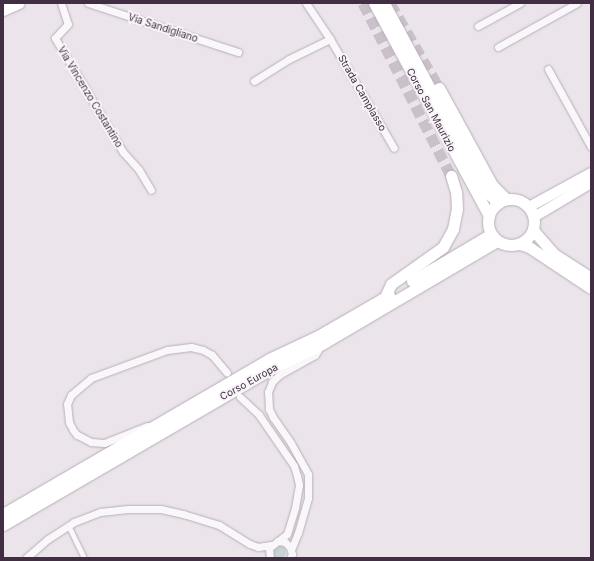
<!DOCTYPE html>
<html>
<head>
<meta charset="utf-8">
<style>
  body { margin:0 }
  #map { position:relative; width:594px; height:561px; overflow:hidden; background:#ebe5eb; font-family:Inter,sans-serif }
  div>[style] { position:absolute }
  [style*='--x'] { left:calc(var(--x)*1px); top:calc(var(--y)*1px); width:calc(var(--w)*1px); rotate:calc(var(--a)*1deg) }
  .green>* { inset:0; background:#c7d4d4 }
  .round { border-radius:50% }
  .trunk-tunnel>* { height:11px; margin-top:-5.5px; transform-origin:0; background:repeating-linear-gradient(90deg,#c9c0c9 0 11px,transparent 0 16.5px) }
  .roads { filter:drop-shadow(0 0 1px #b8aeb8) drop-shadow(0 0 1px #b8aeb8) }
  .pedestrian>* { height:5px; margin:-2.5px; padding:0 2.5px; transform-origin:2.5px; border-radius:2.5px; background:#faf7fa }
  .minor>* { height:7px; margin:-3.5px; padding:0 3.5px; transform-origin:3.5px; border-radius:3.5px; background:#faf7fa }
  .secondary>* { height:10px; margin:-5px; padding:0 5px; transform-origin:5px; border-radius:5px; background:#fff }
  .primary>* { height:11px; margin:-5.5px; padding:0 5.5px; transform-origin:5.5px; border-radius:5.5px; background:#fff }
  .primary>.ring { margin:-5.5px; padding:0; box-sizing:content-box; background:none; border:11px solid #fff; border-radius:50% }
  .trunk>* { height:11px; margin:-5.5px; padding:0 5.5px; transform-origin:5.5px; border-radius:5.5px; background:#fff }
  span { translate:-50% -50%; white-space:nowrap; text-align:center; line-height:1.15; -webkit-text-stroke:4px #f8f4f8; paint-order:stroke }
  .street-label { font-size:10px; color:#412e42 }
  .frame { position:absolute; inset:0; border:4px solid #412e42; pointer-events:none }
</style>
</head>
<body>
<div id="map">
  <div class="green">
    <i class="round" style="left:272px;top:545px;width:14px;height:14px"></i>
  </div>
  <div class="trunk-tunnel">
    <i style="--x:363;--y:3;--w:194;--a:63"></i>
    <i style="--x:390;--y:3;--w:98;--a:60"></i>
  </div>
  <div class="roads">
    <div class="pedestrian">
      <i style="--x:68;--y:525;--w:37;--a:64"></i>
    </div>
    <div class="minor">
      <i style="--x:61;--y:3;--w:22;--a:72"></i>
      <i style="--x:68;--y:24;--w:19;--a:133"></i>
      <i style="--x:55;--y:38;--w:133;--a:59.2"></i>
      <i style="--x:123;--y:152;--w:24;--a:48"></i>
      <i style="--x:139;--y:170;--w:23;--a:59"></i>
      <i style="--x:88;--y:3;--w:158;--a:18.1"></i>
      <i style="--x:306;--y:3;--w:43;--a:56.3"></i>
      <i style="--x:330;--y:39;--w:126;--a:59.6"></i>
      <i style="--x:478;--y:26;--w:48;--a:-28.7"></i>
      <i style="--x:498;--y:47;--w:90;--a:-29.1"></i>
      <i style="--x:548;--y:69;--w:89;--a:61.1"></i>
      <i style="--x:254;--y:81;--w:41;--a:-32.2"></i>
      <i style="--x:289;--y:59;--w:46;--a:-26"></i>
      <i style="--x:240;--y:397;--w:26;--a:43"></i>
      <i style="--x:259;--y:415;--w:62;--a:55.5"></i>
      <i style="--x:294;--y:466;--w:10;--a:73"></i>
      <i style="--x:297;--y:476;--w:9;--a:77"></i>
      <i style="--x:299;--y:485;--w:23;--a:100"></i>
      <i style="--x:295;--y:508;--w:27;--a:107"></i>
      <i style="--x:287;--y:534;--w:11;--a:142"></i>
      <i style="--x:147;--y:426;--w:46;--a:158.4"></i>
      <i style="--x:104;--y:443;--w:13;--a:-176"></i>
      <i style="--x:91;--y:442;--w:16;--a:-153"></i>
      <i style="--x:77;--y:435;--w:6;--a:-129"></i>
      <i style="--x:73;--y:430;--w:9;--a:-117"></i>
      <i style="--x:69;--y:422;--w:18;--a:-96"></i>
      <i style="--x:67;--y:404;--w:10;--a:-66"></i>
      <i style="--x:71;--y:395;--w:26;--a:-40"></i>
      <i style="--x:91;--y:378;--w:81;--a:-20.2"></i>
      <i style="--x:167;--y:350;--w:24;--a:-7"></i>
      <i style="--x:191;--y:347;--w:12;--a:14"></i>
      <i style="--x:203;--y:350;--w:10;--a:29"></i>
      <i style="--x:212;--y:355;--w:23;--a:50"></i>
      <i style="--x:291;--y:550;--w:18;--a:-68"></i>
      <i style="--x:298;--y:533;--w:36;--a:-74"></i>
      <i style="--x:308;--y:498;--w:24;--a:-90"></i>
      <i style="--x:308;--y:474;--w:35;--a:-119"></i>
      <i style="--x:291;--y:443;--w:32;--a:-125"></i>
      <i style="--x:273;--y:417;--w:9;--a:-117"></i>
      <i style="--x:269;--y:409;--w:17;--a:-93"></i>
      <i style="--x:268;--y:392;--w:11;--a:-68"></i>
      <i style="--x:272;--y:382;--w:10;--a:-45"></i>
      <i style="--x:279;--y:375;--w:41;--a:-29.1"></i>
      <i style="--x:315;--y:355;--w:12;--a:-59"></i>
      <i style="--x:26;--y:558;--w:29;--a:-41"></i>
      <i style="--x:48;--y:539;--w:31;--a:-33"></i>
      <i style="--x:74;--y:522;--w:28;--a:-21"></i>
      <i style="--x:100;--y:512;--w:28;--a:-6"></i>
      <i style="--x:128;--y:509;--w:33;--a:0"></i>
      <i style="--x:161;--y:509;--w:23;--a:13"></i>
      <i style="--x:183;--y:514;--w:38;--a:17"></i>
      <i style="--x:219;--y:525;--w:36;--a:32"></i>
      <i style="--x:250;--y:544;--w:9;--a:21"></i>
      <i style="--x:258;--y:547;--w:13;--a:-9"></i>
      <i style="--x:270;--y:558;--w:10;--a:-96"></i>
      <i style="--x:269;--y:548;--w:11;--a:-38"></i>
      <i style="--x:278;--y:541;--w:7;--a:8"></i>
      <i style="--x:285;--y:542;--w:7;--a:45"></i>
      <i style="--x:290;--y:547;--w:7;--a:74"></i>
      <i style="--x:292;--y:554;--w:4;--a:117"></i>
    </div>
    <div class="secondary">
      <i style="--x:529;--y:207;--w:71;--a:-28.7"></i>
      <i style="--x:534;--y:217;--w:66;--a:-30.8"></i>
    </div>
    <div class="primary">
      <i style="--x:374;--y:3;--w:242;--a:61.6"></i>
      <i style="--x:384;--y:3;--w:211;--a:61.7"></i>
      <i style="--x:484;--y:189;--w:20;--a:45"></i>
      <i style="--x:3;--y:10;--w:17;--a:-24"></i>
      <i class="ring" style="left:488px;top:199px;width:35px;height:35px"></i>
      <i style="--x:533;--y:230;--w:32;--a:49"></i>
      <i style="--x:554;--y:254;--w:44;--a:33"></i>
      <i style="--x:520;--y:244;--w:9;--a:18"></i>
      <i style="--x:529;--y:247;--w:74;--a:33.5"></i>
      <i style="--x:412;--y:281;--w:92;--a:-30.7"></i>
      <i style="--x:3;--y:514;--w:308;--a:-30.2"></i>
      <i style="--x:269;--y:359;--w:54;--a:-25.1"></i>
      <i style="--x:318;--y:336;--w:82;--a:-30"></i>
      <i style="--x:3;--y:525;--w:312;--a:-30.2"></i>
      <i style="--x:273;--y:368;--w:55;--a:-26.1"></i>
      <i style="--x:322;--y:344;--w:203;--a:-30.5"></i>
    </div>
    <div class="trunk">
      <i style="--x:439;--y:88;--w:111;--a:61.3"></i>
      <i style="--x:492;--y:185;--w:20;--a:45"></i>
      <i style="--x:385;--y:297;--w:14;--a:-65"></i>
      <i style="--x:391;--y:284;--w:64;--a:-35.4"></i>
      <i style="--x:443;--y:247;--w:21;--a:-61"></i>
      <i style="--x:453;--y:229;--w:20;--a:-79"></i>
      <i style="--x:457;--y:209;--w:17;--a:-93"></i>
      <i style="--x:456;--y:192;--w:17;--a:-107"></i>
    </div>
  </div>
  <div class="street-label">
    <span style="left:163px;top:28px;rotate:18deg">Via Sandigliano</span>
    <span style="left:362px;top:93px;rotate:60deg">Strada Camplasso</span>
    <span style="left:90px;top:97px;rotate:59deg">Via Vincenzo Costantino</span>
    <span style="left:431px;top:110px;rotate:62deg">Corso San Maurizio</span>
    <span style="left:249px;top:382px;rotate:-29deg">Corso Europa</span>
  </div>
  <div class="frame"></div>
</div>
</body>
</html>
